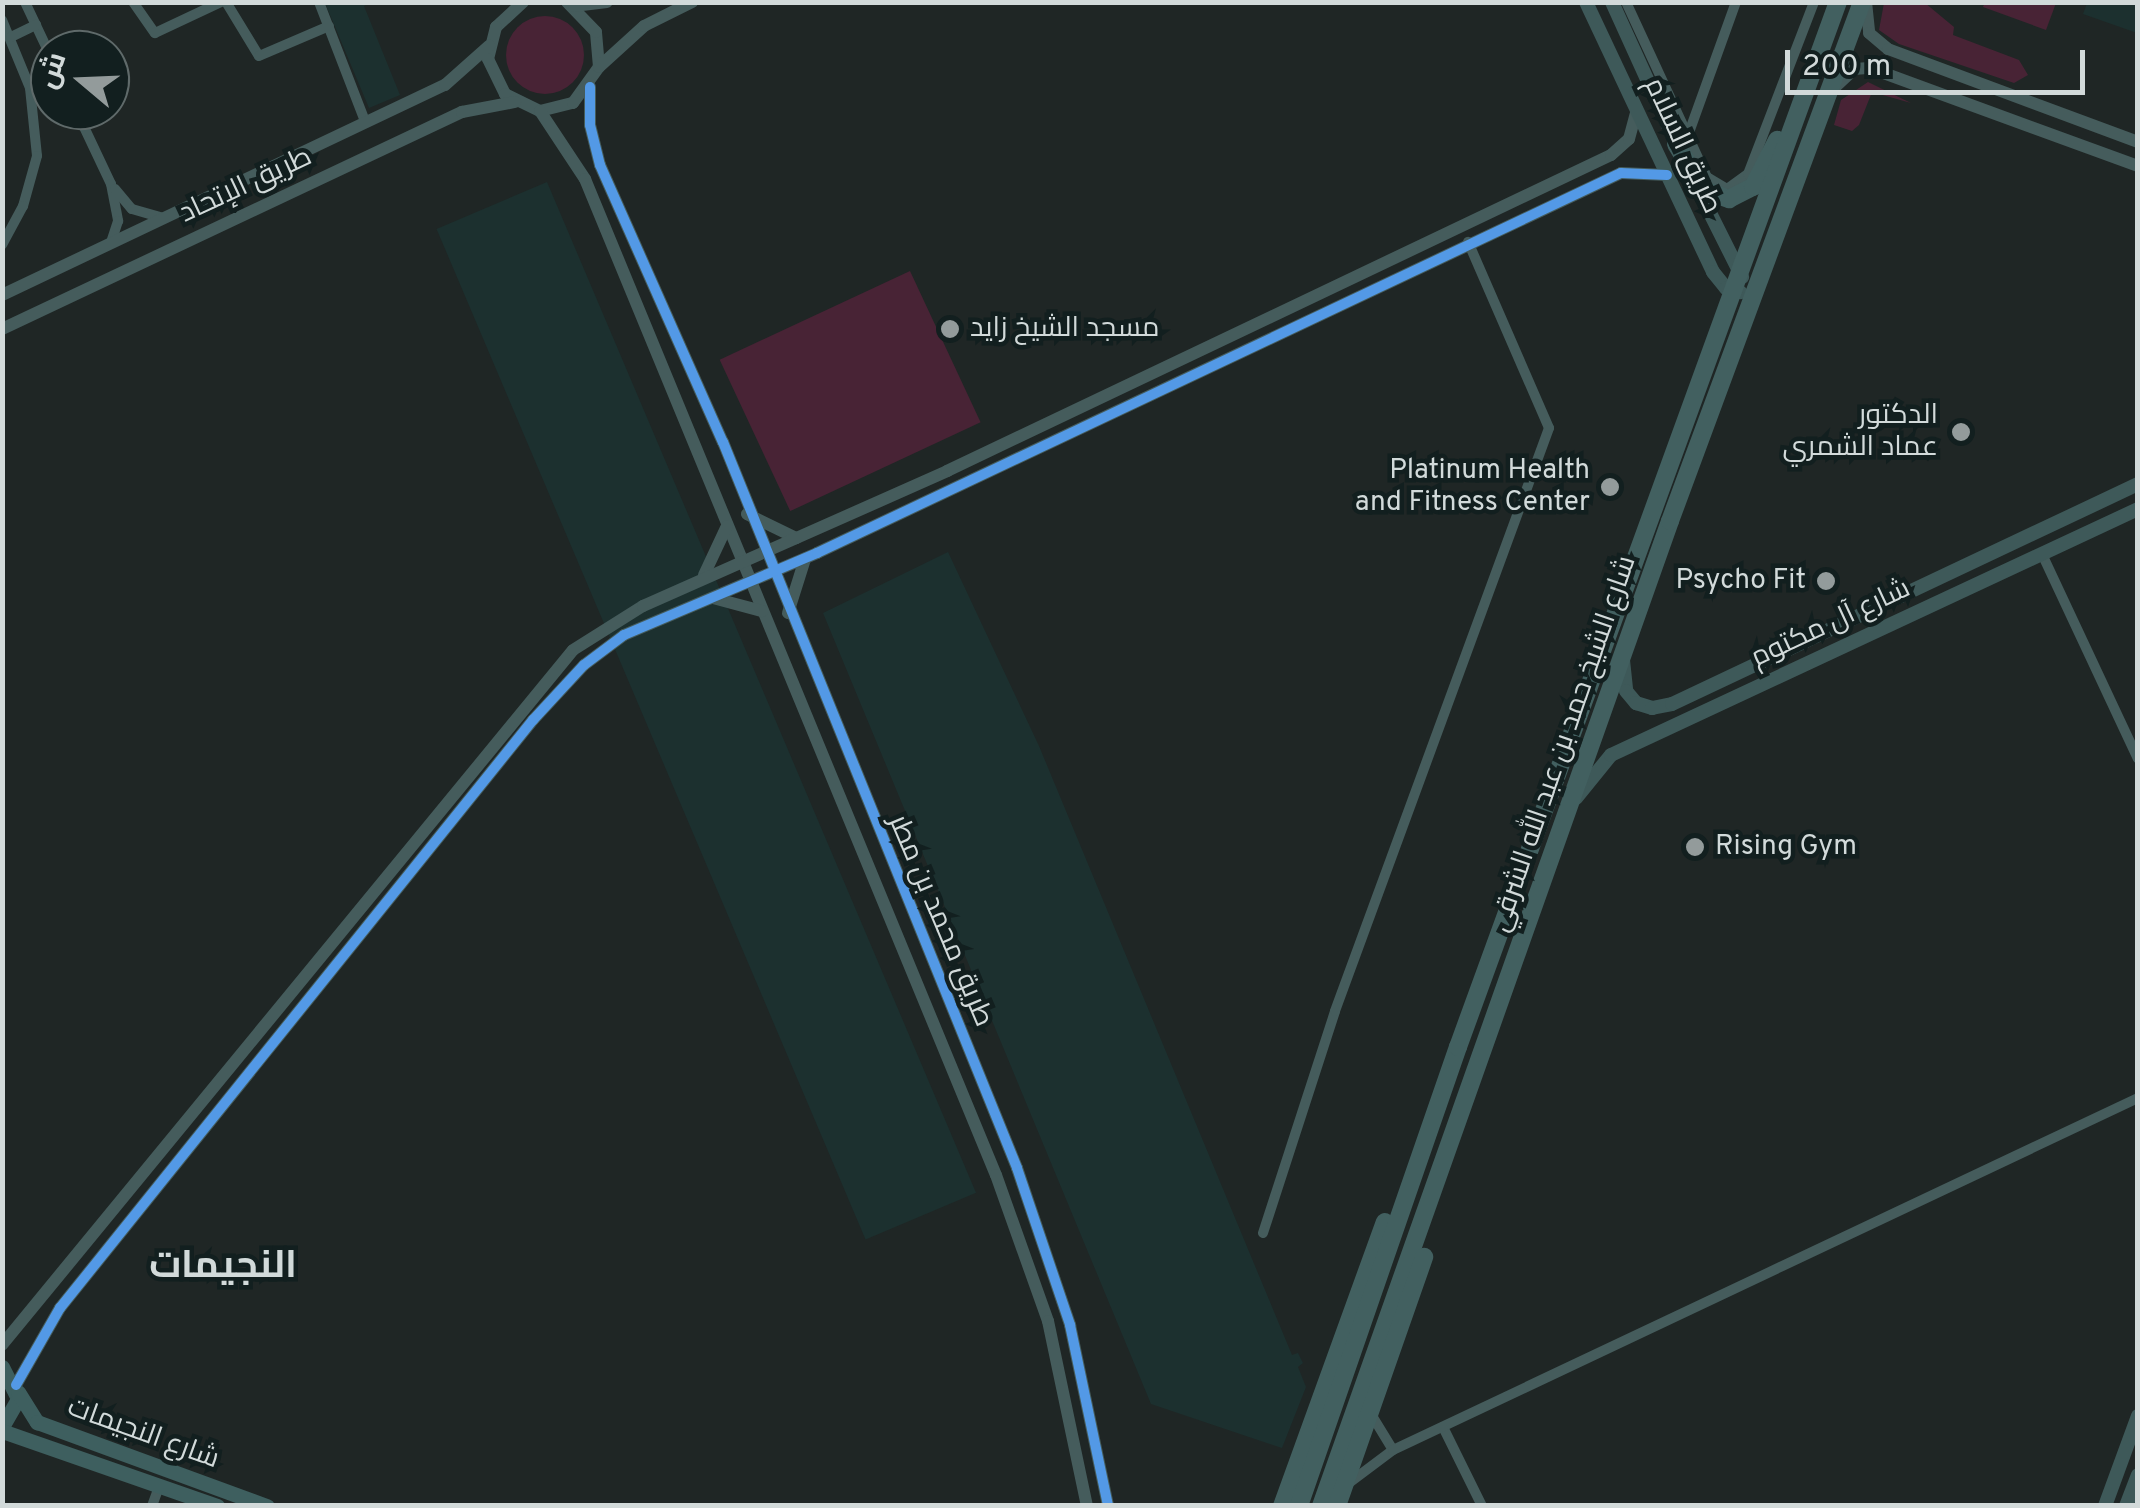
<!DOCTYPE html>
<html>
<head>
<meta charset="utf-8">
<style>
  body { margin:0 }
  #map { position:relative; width:2140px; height:1508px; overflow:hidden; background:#1f2625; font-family:Overpass,Cairo,sans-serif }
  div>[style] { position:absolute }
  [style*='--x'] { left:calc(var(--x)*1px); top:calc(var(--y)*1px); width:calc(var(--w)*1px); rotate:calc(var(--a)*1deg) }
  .built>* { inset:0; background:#1c302f; transform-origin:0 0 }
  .green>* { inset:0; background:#482335; transform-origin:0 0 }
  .round { border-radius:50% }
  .minor>* { height:10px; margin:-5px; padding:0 5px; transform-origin:5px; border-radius:5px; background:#455c5c }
  .tertiary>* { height:12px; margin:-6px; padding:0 6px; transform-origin:6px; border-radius:6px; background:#455c5c }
  .secondary>* { height:14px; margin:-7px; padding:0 7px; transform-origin:7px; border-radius:7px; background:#3e5959 }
  .primary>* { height:15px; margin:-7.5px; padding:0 7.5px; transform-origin:7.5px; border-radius:7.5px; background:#3e5f5f }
  .trunk>* { height:18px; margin:-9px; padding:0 9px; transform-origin:9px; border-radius:9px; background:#426060 }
  .cycleway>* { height:10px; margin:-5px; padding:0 5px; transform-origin:5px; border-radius:5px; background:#5399e6 }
  .dots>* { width:28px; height:28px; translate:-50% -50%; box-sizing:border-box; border:5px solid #121f1f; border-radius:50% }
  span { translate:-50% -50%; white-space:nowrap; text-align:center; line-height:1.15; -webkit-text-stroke:9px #121f1f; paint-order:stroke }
  .street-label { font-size:28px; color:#d2dada }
  .poi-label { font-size:28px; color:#d2dada }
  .left { translate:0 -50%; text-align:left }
  .right { translate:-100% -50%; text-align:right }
  .district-label { font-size:38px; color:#d2dada; font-weight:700 }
  .frame { position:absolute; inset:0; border:5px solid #d2dada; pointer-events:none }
  .north { position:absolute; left:30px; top:30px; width:100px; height:100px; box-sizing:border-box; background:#121f1f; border:2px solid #5f6a6a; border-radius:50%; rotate:289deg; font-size:28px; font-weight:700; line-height:40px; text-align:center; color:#d2dada }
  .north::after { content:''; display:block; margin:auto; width:35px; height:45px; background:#939b9b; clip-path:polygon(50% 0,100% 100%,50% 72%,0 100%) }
  .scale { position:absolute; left:1785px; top:50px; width:300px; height:45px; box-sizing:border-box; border:5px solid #d2dada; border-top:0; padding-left:12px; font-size:30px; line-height:35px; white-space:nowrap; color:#d2dada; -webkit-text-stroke:8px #121f1f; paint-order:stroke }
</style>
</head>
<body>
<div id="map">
  <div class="built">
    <i style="clip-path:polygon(325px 3px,370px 3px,364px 6px,400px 95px,369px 108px)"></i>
    <i style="clip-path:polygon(2087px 3px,2137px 3px,2137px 33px,2083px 14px)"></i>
    <i style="left:547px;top:182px;width:1098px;height:120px;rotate:67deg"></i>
    <i style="clip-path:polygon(948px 552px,1039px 746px,1292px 1355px,1298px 1353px,1303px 1363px,1298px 1367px,1306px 1387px,1282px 1448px,1151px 1404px,823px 613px)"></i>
  </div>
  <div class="green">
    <i style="clip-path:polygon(1985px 2px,2056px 2px,2056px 3px,2046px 30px,1983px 7px)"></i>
    <i style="clip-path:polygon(1884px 3px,1925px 3px,1954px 27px,1953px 35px,2019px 60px,2028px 75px,2014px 83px,1899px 44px,1879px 30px)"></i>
    <i class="round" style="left:506px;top:16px;width:78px;height:78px"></i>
    <i style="clip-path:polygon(1868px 82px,1911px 103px,1872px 92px,1859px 125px,1852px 131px,1834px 125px,1841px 100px)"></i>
    <i style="left:910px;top:271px;width:167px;height:210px;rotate:65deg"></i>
  </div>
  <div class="minor">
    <i style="--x:25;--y:2;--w:59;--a:64.7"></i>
    <i style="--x:133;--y:2;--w:38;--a:55"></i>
    <i style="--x:155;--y:33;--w:73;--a:-25.2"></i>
    <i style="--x:226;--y:2;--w:63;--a:58.6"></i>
    <i style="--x:259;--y:56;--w:76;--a:-23.2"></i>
    <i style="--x:319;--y:2;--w:128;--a:68.9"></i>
    <i style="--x:1626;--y:2;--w:193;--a:65.2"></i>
    <i style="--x:1707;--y:177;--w:23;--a:31"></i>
    <i style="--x:1727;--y:189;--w:26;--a:-36"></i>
    <i style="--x:1748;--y:174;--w:184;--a:-69"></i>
    <i style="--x:2;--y:20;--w:74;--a:67.6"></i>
    <i style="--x:30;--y:88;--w:68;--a:84.1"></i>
    <i style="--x:37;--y:156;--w:52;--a:105.6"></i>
    <i style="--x:23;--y:206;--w:44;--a:118.3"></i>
    <i style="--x:11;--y:37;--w:28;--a:-26"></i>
    <i style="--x:76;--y:110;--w:82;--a:64.7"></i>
    <i style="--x:111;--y:184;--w:38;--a:79"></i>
    <i style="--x:118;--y:221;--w:23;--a:108"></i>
    <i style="--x:1687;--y:138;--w:145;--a:-70.2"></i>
    <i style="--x:115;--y:189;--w:26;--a:50"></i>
    <i style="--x:132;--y:209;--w:33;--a:16"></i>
    <i style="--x:2042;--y:554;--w:226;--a:64.9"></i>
    <i style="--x:1263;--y:1233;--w:233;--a:-72"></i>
    <i style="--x:1335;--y:1011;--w:621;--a:-69.84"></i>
    <i style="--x:1549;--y:428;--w:203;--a:-113.5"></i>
    <i style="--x:1371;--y:1414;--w:42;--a:58.6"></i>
    <i style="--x:1443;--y:1427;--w:88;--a:63.7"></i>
    <i style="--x:1349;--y:1483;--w:55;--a:-36.9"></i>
    <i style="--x:1393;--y:1450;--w:824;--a:-25.29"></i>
    <i style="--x:152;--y:1506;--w:23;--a:-70"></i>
  </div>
  <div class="tertiary">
    <i style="--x:523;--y:2;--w:37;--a:137"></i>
    <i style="--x:496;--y:27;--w:33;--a:104"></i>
    <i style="--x:488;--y:59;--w:39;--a:64"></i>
    <i style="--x:505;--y:94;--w:39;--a:26"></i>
    <i style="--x:540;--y:111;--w:34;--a:-14"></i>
    <i style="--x:573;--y:103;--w:44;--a:-54.2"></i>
    <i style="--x:599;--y:67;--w:35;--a:-95"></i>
    <i style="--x:596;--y:32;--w:42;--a:-134"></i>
    <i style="--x:1866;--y:2;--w:31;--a:84"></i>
    <i style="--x:1869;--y:33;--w:25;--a:40"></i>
    <i style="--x:1888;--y:49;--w:267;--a:20.4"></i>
    <i style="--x:574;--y:6;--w:33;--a:-7"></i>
    <i style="--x:599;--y:67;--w:61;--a:-42.3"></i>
    <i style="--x:644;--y:26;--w:54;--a:-26.6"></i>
    <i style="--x:590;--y:87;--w:38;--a:90"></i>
    <i style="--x:590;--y:125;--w:41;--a:76"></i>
    <i style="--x:600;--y:165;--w:303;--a:66.1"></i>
    <i style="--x:723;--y:442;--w:783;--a:67.95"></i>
    <i style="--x:1017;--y:1168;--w:166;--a:71.3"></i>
    <i style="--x:1070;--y:1325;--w:185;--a:78.1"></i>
    <i style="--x:1835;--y:87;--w:26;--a:-43"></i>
    <i style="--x:1854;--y:69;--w:16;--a:-4"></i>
    <i style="--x:1870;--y:68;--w:285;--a:20.1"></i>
    <i style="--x:540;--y:111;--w:82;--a:56.5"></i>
    <i style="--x:585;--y:179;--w:1077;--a:67.58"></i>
    <i style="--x:996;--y:1175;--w:155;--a:70.4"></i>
    <i style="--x:1048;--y:1321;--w:189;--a:78.1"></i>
    <i style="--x:2;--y:295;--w:490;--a:-25.4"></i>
    <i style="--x:445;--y:85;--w:59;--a:-41.6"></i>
    <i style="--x:2;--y:329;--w:509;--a:-25.26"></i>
    <i style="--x:462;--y:112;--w:54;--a:-10.7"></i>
    <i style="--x:747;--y:514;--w:55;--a:26.1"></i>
    <i style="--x:704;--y:575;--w:54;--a:-64.9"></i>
    <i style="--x:713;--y:598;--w:51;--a:14.9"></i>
    <i style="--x:788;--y:613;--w:57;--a:-72.5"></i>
    <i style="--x:2;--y:1345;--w:899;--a:-50.59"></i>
    <i style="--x:573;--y:650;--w:83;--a:-32.2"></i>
    <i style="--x:643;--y:606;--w:333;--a:-23.9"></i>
    <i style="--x:947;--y:471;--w:735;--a:-25.45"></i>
    <i style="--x:1611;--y:155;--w:24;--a:-42"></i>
    <i style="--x:1629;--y:139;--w:31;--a:-75"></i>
    <i style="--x:16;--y:1385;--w:89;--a:-60.3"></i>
    <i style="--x:60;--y:1308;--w:755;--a:-51.19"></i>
    <i style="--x:533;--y:720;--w:75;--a:-47.2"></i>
    <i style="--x:584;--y:665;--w:50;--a:-36.9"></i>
    <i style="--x:624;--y:635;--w:210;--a:-23"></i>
    <i style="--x:817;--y:553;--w:889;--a:-25.3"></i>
    <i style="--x:1621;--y:173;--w:46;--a:2.5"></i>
  </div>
  <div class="secondary">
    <i style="--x:1586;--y:2;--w:298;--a:64.8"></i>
    <i style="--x:1713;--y:272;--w:21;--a:51"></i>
    <i style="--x:1726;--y:288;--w:15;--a:16"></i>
    <i style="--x:1612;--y:2;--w:165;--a:65.6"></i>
    <i style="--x:1696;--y:185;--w:103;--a:63.4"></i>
    <i style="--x:1623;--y:660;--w:31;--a:84"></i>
    <i style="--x:1626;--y:691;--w:16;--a:50"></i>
    <i style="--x:1636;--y:703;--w:17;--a:17"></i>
    <i style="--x:1652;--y:708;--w:20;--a:-11"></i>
    <i style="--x:1672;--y:704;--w:515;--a:-25.27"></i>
    <i style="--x:1576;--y:798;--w:55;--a:-50.9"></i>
    <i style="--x:1611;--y:755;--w:582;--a:-25.02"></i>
    <i style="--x:2105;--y:1506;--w:96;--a:-69.9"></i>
    <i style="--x:2126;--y:1506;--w:33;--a:-69"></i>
  </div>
  <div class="primary">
    <i style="--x:2;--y:1367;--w:36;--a:63"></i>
    <i style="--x:18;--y:1399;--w:32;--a:120"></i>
    <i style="--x:18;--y:1392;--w:36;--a:58"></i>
    <i style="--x:37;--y:1422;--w:245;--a:20.1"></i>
    <i style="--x:2;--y:1431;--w:228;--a:19.2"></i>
  </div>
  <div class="trunk">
    <i style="--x:1676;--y:144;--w:54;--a:58.7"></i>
    <i style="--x:1704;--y:190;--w:27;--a:20"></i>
    <i style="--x:1729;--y:199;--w:27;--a:-27"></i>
    <i style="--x:1753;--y:187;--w:53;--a:-62.9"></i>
    <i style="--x:1282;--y:1506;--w:302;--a:-70.1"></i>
    <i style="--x:1299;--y:1506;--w:486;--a:-70.9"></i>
    <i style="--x:1458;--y:1047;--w:1112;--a:-70.02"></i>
    <i style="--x:1321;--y:1506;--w:1045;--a:-70.49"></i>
    <i style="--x:1670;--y:521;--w:553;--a:-69.7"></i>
    <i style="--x:1337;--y:1506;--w:264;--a:-70.7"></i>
  </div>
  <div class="cycleway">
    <i style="--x:590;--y:87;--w:38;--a:90"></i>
    <i style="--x:590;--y:125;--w:41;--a:76"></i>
    <i style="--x:600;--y:165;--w:303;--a:66.1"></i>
    <i style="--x:723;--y:442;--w:783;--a:67.95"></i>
    <i style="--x:1017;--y:1168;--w:166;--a:71.3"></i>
    <i style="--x:1070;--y:1325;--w:185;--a:78.1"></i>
    <i style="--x:16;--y:1385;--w:89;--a:-60.3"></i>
    <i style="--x:60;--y:1308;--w:755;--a:-51.19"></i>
    <i style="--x:533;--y:720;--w:75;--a:-47.2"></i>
    <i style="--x:584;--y:665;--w:50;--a:-36.9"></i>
    <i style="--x:624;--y:635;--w:210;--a:-23"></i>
    <i style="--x:817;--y:553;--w:889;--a:-25.3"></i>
    <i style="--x:1621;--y:173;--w:46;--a:2.5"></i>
  </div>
  <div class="dots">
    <i style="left:950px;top:329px;background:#939b9b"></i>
    <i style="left:1961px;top:432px;background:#939b9b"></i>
    <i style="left:1610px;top:487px;background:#939b9b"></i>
    <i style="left:1826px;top:581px;background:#939b9b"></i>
    <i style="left:1695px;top:847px;background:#939b9b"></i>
  </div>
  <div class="street-label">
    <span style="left:1682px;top:146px;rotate:65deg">طريق السلام</span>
    <span style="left:246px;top:186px;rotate:-25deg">طريق اﻹتحاد</span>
    <span style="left:1831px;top:624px;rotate:-25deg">شارع آل مكتوم</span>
    <span style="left:1564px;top:744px;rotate:-71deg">شارع الشيخ حمد بن عبد الله الشرقي</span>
    <span style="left:940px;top:921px;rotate:67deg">طريق محمد بن مطر</span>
    <span style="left:143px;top:1434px;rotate:20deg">شارع النجيمات</span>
  </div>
  <div class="poi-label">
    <span class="left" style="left:970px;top:329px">مسجد الشيخ زايد</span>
    <span class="right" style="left:1938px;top:432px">الدكتور<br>عماد الشمري</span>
    <span class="right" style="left:1590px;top:487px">Platinum Health<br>and Fitness Center</span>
    <span class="right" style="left:1806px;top:581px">Psycho Fit</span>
    <span class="left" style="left:1715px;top:847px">Rising Gym</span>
  </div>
  <div class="district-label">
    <span style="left:223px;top:1268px">النجيمات</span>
  </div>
  <div class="frame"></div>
  <div class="north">ش</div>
  <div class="scale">200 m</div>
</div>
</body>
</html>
